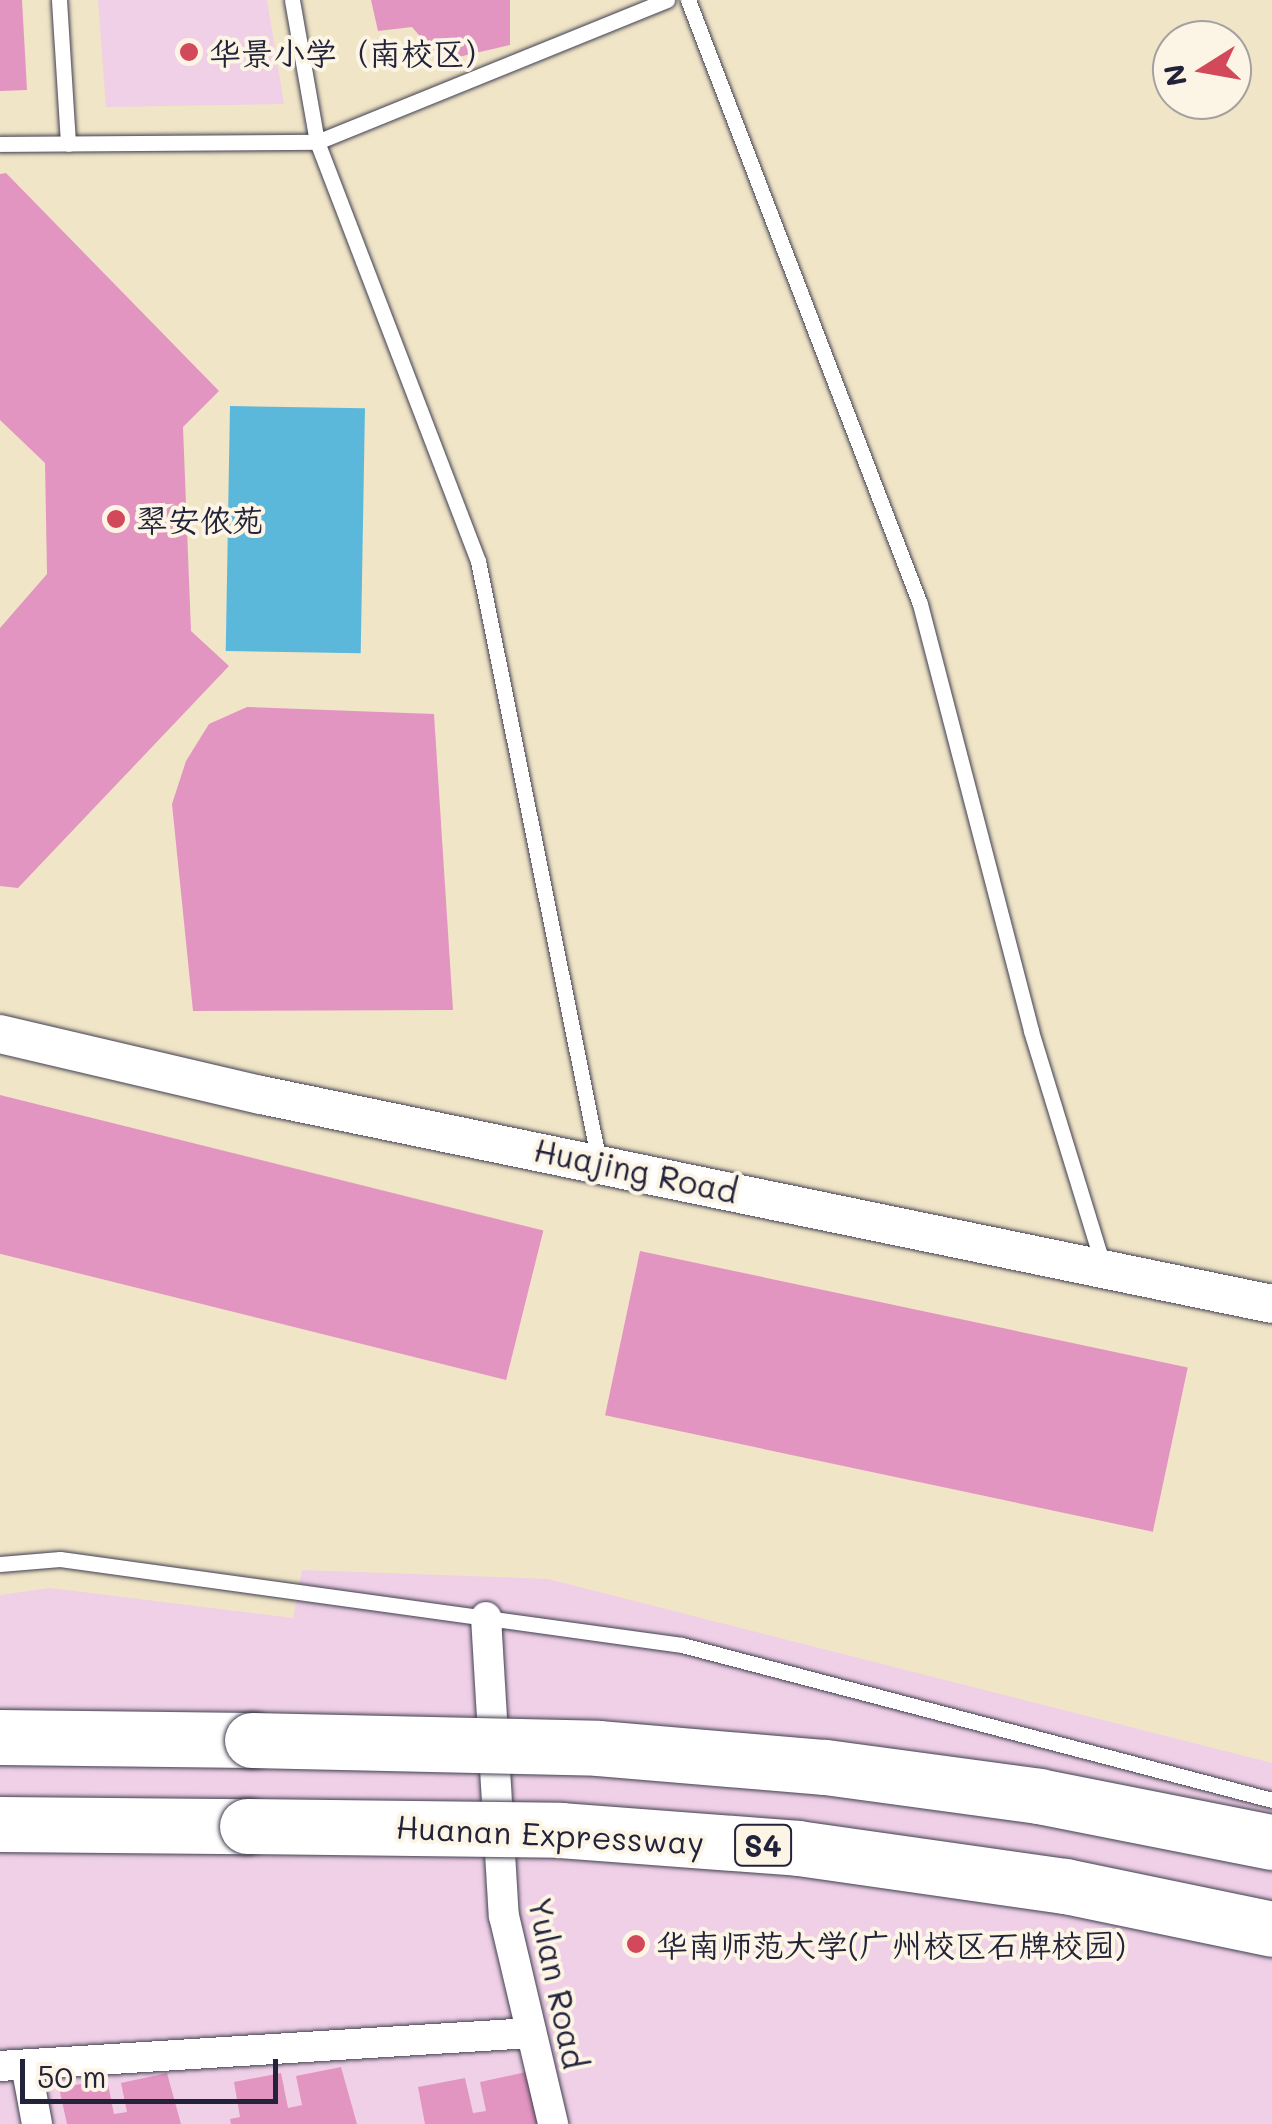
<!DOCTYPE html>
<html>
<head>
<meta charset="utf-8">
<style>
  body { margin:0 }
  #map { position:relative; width:1272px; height:2124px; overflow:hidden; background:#f0e5c7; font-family:Mali,"LXGW WenKai TC",sans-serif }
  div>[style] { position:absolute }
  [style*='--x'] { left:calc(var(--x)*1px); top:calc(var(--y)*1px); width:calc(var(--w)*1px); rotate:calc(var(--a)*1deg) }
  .built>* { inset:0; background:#efd0e7 }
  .water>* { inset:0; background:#5cb8da; transform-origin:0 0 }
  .building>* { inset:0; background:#e395c2; transform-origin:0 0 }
  .roads { filter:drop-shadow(0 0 2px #413f50) drop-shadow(0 0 2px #413f50) }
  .service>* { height:15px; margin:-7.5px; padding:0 7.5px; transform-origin:7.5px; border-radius:7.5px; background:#fff }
  .minor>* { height:30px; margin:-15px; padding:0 15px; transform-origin:15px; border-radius:15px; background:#fff }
  .tertiary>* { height:38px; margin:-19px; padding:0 19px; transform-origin:19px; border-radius:19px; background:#fff }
  .motorway>* { height:55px; margin:-27.5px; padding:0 27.5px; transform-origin:27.5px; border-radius:27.5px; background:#fff }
  .bridges { filter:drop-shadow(0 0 2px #413f50) drop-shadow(0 0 2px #413f50) }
  .motorway-bridge>* { height:55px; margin:-27.5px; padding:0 27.5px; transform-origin:27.5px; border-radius:27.5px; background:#fff }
  .dots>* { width:28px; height:28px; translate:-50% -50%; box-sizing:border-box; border:5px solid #fcf5e5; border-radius:50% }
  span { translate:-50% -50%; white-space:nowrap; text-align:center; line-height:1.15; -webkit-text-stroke:8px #fcf5e5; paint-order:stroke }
  .shield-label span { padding:2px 8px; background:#fcf5e5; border:2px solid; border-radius:8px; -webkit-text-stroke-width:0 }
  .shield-label { font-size:30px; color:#22223b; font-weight:700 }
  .poi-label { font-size:32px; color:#22223b }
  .left { translate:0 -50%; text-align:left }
  .street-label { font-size:32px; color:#22223b }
  .north { position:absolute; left:1152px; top:20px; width:100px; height:100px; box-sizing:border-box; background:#fcf5e5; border:2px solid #a5a1a1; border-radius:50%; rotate:259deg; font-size:28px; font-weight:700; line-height:40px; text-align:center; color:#22223b }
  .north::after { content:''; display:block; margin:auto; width:35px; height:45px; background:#d1495b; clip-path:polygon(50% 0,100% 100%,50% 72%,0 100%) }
  .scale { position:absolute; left:20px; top:2059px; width:258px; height:45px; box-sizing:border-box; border:5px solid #22223b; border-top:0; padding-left:12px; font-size:30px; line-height:35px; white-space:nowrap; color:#22223b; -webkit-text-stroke:8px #fcf5e5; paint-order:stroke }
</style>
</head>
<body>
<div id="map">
  <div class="built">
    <i style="clip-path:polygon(98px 0,267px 0,284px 104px,106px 107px)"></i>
    <i style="clip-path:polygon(302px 1570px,548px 1579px,1272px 1763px,1272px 2124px,0 2124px,0 1595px,50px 1588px,293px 1618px)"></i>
  </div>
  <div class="water">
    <i style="left:230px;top:406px;width:135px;height:245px;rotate:1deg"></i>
  </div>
  <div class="building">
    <i style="clip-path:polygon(0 0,22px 0,27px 90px,0 91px)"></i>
    <i style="clip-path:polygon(371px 0,510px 0,510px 45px,441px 61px,412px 27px,378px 31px)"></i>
    <i style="clip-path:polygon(6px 173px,219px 391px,183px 427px,191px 631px,229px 666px,18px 888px,0 886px,0 628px,47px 574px,45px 463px,0 420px,0 174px)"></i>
    <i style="clip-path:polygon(247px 707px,434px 714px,453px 1010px,193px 1011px,172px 804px,186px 761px,209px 724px)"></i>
    <i style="left:0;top:1095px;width:560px;height:154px;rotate:14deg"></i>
    <i style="left:640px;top:1251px;width:560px;height:168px;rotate:12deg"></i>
    <i style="clip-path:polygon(341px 2067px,357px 2124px,231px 2124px,230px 2119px,240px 2117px,234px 2082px,281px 2073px,288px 2108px,302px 2105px,296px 2076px)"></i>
    <i style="clip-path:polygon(526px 2072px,540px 2124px,425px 2124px,418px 2087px,465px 2078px,473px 2113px,486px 2111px,480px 2082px)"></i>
    <i style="clip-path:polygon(167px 2073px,181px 2124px,67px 2124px,59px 2088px,107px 2079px,114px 2114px,127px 2112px,121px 2083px)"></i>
  </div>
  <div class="roads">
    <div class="service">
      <i style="--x:59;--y:0;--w:144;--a:86.4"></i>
      <i style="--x:688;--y:0;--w:647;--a:68.99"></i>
      <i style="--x:920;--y:604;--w:441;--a:75.4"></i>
      <i style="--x:1031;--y:1031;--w:248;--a:72.9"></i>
      <i style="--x:0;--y:144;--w:317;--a:-0.4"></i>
      <i style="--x:317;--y:142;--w:144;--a:-100"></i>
      <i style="--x:599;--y:1162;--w:613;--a:-101.38"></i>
      <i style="--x:478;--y:561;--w:449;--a:-111"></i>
      <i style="--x:317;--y:142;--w:378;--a:-22.1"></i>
      <i style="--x:0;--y:1564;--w:60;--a:-4.8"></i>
      <i style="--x:60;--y:1559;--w:628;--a:7.87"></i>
      <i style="--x:682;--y:1645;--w:610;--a:14.72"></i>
    </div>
    <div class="minor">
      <i style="--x:486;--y:1617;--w:300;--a:86.6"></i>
      <i style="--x:504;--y:1916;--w:214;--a:76.7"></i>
      <i style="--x:26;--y:2065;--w:60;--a:79.4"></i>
      <i style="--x:0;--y:2066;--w:532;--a:-3.56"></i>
    </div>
    <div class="tertiary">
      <i style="--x:0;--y:1034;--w:268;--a:13.2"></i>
      <i style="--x:261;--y:1095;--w:1032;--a:11.68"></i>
    </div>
    <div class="motorway">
      <i style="--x:0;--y:1737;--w:252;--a:0.7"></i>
      <i style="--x:0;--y:1824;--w:247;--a:0.5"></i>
    </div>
  </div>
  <div class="bridges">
    <div class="motorway-bridge">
      <i style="--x:252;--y:1740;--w:346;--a:1.3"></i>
      <i style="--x:598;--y:1748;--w:228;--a:4.8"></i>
      <i style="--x:825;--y:1767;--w:216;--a:7.7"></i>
      <i style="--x:1039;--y:1796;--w:237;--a:11.2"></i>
      <i style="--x:247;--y:1826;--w:313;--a:0.7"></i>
      <i style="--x:560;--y:1830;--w:239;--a:4.3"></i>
      <i style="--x:798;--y:1848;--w:270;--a:8.1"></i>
      <i style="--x:1065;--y:1886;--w:211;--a:11.7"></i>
    </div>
  </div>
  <div class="dots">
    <i style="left:189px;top:52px;background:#d1495b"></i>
    <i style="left:116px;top:519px;background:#d1495b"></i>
    <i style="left:636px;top:1944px;background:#d1495b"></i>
  </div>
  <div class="shield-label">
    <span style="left:763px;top:1845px">S4</span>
  </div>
  <div class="poi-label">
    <span class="left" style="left:209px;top:52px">华景小学（南校区）</span>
    <span class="left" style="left:136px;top:519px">翠安侬苑</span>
    <span class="left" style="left:656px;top:1944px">华南师范大学(广州校区石牌校园)</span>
  </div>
  <div class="street-label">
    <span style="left:636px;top:1170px;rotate:12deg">Huajing Road</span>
    <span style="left:550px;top:1834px;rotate:3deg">Huanan Expressway</span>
    <span style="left:558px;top:1983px;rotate:78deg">Yulan Road</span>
  </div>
  <div class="north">N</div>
  <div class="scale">50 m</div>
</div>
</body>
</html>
